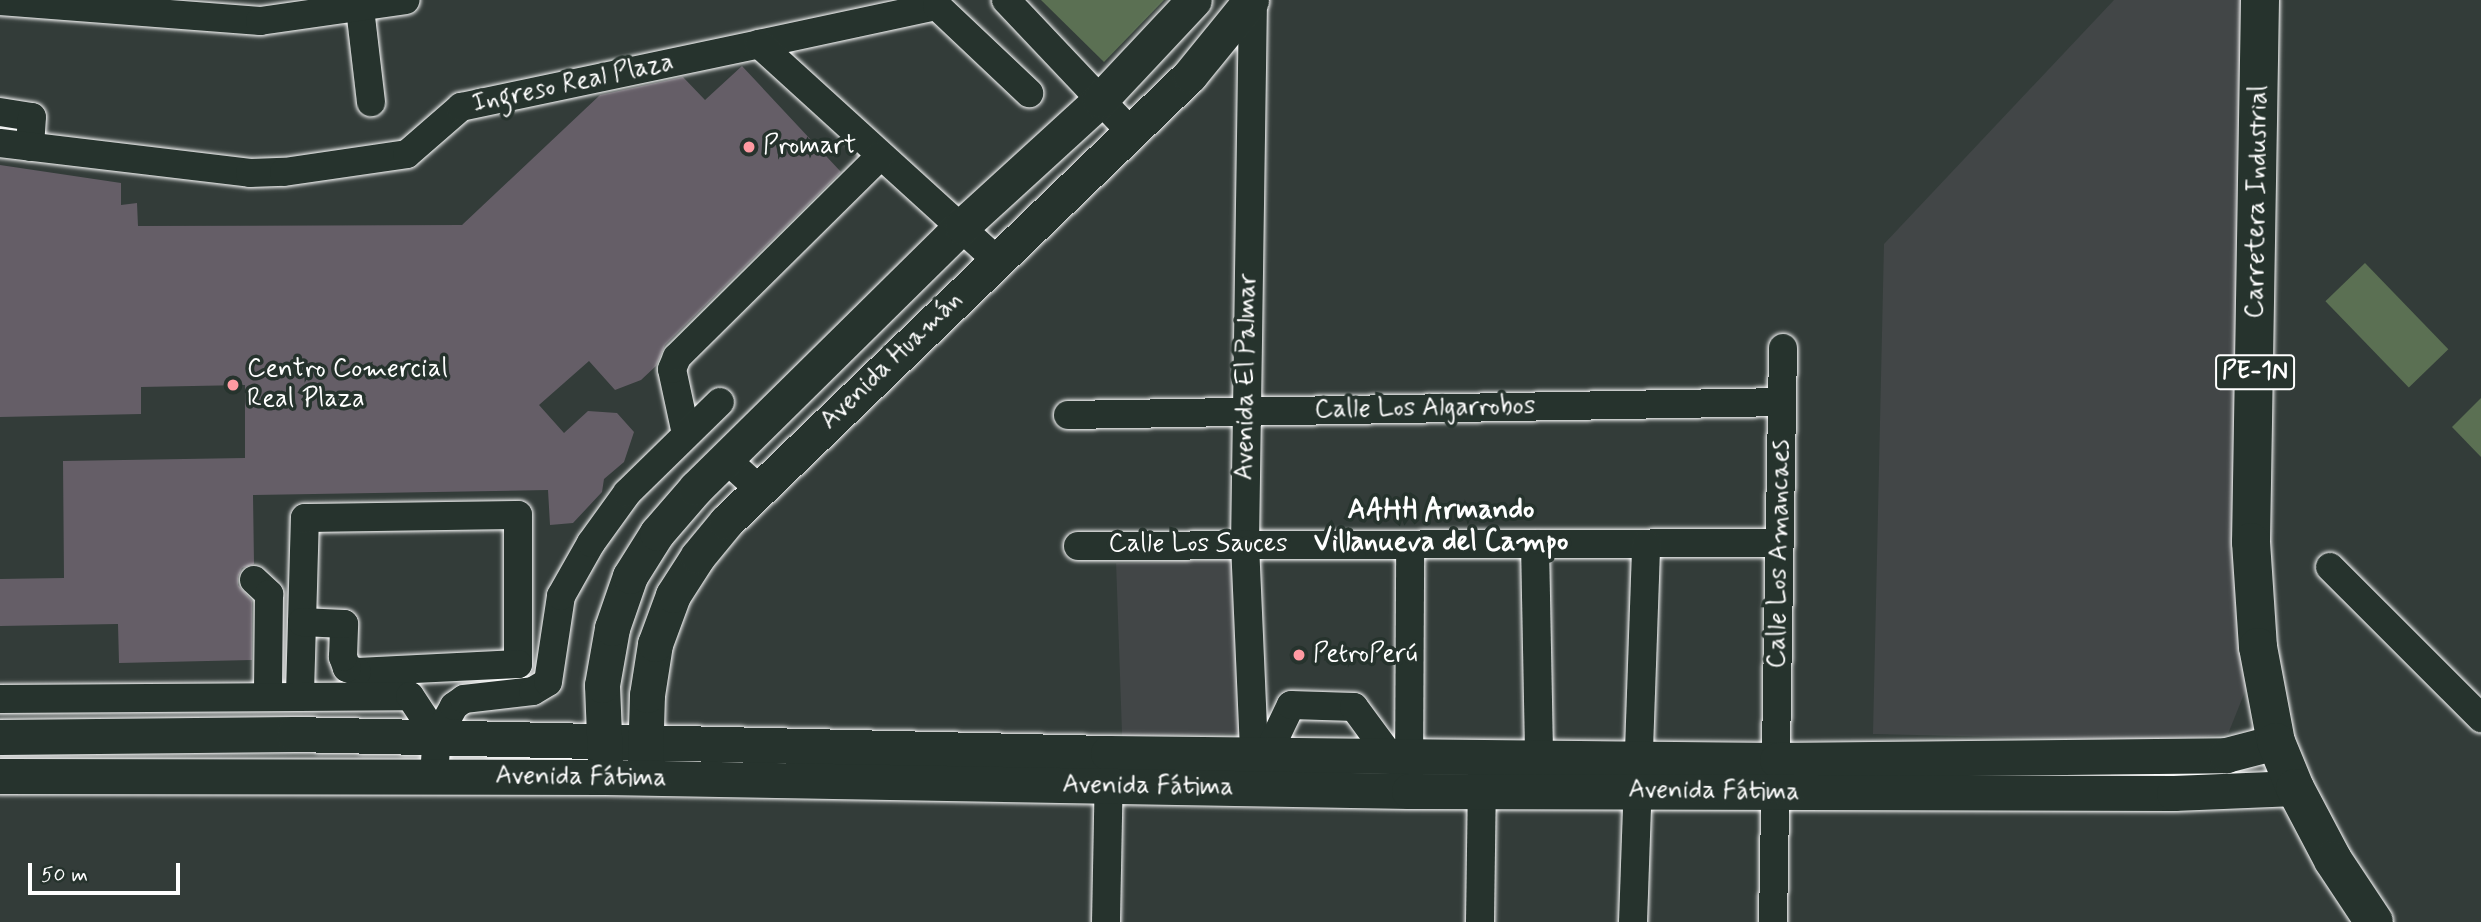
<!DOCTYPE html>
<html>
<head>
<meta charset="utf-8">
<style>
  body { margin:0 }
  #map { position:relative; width:2481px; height:922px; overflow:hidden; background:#333c39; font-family:Mynerve,sans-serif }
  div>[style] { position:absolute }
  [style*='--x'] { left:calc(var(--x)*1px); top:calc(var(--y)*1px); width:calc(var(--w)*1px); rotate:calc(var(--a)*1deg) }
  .built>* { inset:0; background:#424647; transform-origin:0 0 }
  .green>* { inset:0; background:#5b7053; transform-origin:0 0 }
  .building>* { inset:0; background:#655e67 }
  .roads { filter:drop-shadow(0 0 2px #fff) drop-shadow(0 0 2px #fff) }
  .minor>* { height:28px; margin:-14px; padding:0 14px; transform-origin:14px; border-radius:14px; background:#26332d }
  .major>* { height:35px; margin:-17.5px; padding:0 17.5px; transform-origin:17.5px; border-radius:17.5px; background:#26332d }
  .highway>* { height:38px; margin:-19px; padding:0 19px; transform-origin:19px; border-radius:19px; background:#26332d }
  .dots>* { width:19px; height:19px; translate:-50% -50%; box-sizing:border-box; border:4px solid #26332d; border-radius:50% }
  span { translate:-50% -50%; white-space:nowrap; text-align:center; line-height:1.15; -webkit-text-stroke:7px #26332d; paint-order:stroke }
  .shield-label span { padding:2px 5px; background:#26332d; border:2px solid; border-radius:5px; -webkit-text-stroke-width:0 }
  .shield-label { font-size:24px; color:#fff; font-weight:700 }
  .street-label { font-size:26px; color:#fff }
  .poi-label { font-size:26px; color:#fff }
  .left { translate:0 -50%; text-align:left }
  .neighbourhood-label { font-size:28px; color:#fff; font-weight:700 }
  .scale { position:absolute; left:28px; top:863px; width:152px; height:32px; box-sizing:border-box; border:4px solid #fff; border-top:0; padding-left:9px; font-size:21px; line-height:24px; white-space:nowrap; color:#fff; -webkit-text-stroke:5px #26332d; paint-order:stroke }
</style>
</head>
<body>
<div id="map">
  <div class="built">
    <i style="clip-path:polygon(2114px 0,2241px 0,2250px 679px,2228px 734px,2164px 741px,1873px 734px,1884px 244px)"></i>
    <i style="left:1239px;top:559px;width:174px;height:123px;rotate:88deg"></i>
  </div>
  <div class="green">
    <i style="clip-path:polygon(1041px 0,1164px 0,1104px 62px)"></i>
    <i style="left:2365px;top:263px;width:120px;height:55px;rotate:46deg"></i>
    <i style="clip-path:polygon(2481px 398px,2481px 457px,2452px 427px)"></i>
  </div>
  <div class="building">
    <i style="clip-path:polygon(742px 66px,841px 172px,665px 345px,656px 366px,641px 380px,615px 390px,589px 361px,539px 405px,564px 433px,588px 411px,617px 413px,634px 432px,624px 462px,604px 479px,602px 492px,573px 523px,550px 525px,548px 490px,253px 495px,254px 564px,242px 568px,238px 577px,238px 585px,252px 601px,252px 660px,119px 663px,118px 624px,0 626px,0 579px,64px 578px,63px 461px,245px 458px,245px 385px,141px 387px,141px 414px,0 417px,0 165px,121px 183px,121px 205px,137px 203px,138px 226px,462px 225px,600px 95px,683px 77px,705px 100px)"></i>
  </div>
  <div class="roads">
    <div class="minor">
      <i style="--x:359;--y:0;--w:103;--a:83.3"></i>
      <i style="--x:1006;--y:0;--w:182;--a:46.6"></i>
      <i style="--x:1253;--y:0;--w:544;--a:90.84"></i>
      <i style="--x:1245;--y:544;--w:210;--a:87.5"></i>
      <i style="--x:0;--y:1;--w:261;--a:4.4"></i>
      <i style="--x:260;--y:21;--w:147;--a:-8.2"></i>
      <i style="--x:759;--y:44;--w:182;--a:-12.1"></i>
      <i style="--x:937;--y:6;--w:127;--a:43.4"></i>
      <i style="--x:0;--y:112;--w:32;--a:9"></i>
      <i style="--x:32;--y:117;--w:30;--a:94"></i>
      <i style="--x:0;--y:143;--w:252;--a:6.8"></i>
      <i style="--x:250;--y:173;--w:34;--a:-2"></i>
      <i style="--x:284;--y:172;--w:124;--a:-8.3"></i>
      <i style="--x:407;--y:154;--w:72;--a:-41"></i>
      <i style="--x:461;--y:107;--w:305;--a:-11.9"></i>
      <i style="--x:759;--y:44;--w:321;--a:42.3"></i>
      <i style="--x:1068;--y:415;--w:714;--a:-1.04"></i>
      <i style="--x:686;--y:434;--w:66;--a:-102.2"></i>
      <i style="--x:672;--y:369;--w:13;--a:-67"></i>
      <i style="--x:677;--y:357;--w:286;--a:-44.7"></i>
      <i style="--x:726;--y:459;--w:46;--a:42.4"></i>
      <i style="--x:1535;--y:544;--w:213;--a:88.9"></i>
      <i style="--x:1078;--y:546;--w:701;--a:-0.25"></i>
      <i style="--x:2330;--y:567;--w:214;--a:45"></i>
      <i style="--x:254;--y:580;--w:21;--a:43"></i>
      <i style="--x:269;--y:594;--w:101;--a:90.6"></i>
      <i style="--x:300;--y:694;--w:176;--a:-88.4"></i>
      <i style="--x:305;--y:518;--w:213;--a:-0.8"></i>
      <i style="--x:518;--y:515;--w:149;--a:90"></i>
      <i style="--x:518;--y:664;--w:161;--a:177.2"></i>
      <i style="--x:357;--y:672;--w:11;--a:-158"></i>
      <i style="--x:347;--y:668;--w:12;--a:-110"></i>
      <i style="--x:343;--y:657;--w:33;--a:-88"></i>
      <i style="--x:344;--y:624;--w:42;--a:-177.3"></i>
      <i style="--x:0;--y:699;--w:410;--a:-0.4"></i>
      <i style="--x:410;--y:696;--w:49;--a:56.6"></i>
      <i style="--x:1267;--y:755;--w:55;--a:-64.4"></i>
      <i style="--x:1291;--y:705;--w:63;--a:1.8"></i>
      <i style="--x:1354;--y:707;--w:61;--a:53.7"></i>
      <i style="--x:1409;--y:775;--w:229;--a:-89.7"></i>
      <i style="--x:434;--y:776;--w:39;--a:-86"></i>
      <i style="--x:437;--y:737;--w:35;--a:-61"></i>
      <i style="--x:454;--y:706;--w:12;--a:-35"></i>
      <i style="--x:464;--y:699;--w:69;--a:-6.6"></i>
      <i style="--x:533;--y:691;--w:17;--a:-31"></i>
      <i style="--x:548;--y:682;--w:87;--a:-81.4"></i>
      <i style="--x:561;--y:596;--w:61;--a:-60.5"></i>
      <i style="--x:591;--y:543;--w:62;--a:-54.2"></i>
      <i style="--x:627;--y:493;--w:130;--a:-44.4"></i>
      <i style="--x:1106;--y:922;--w:155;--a:-88.9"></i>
      <i style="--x:1480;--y:922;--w:152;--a:-89.2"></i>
      <i style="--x:1633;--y:922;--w:378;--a:-88"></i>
      <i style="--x:1773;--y:922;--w:574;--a:-89"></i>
    </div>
    <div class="major">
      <i style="--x:0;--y:737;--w:294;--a:-0.6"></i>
      <i style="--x:294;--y:734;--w:814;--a:1.34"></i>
      <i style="--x:1108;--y:753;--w:669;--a:0.6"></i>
      <i style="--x:1777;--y:760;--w:449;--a:-0.6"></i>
      <i style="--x:2226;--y:755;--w:52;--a:-14.6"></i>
      <i style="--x:605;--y:760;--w:75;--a:-92.3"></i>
      <i style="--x:602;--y:685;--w:58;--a:-80"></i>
      <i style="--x:612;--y:628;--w:55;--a:-70.9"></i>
      <i style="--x:630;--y:576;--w:51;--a:-57.9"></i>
      <i style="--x:657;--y:533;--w:60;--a:-49.1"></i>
      <i style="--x:696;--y:488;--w:373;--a:-44.6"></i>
      <i style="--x:962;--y:226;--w:187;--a:-42.4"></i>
      <i style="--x:1100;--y:100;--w:137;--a:-46.8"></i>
      <i style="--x:645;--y:762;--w:67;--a:-88.3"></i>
      <i style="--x:647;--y:695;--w:52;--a:-81.1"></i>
      <i style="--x:655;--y:644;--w:52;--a:-69.8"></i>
      <i style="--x:673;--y:595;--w:46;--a:-57.3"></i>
      <i style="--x:698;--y:556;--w:44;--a:-50.5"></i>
      <i style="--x:726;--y:522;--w:644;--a:-43.93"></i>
      <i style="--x:1190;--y:75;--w:97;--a:-50.9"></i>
      <i style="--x:0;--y:776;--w:605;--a:0.09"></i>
      <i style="--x:605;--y:777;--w:804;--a:1"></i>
      <i style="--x:1409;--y:791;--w:765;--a:0.15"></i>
      <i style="--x:2174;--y:793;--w:121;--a:-2.4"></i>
    </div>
    <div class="highway">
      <i style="--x:2260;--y:0;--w:542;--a:90.95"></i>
      <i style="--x:2251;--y:542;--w:105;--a:86.2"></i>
      <i style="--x:2258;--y:647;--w:97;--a:79.3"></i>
      <i style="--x:2276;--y:742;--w:50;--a:67.6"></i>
      <i style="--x:2295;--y:788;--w:81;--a:62.2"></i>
      <i style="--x:2333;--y:860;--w:74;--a:56.5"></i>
    </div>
  </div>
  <div class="dots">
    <i style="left:749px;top:147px;background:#ff9aa2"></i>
    <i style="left:233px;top:385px;background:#ff9aa2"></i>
    <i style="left:1299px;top:655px;background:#ff9aa2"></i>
  </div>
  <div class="shield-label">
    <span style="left:2255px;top:372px">PE-1N</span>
  </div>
  <div class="street-label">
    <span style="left:573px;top:84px;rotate:-12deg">Ingreso Real Plaza</span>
    <span style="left:2258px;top:202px;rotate:-89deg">Carretera Industrial</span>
    <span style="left:892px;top:361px;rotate:-44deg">Avenida Huamán</span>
    <span style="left:1247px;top:377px;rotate:-89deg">Avenida El Palmar</span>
    <span style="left:1425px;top:409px;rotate:-1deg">Calle Los Algarrobos</span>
    <span style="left:1198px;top:545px">Calle Los Sauces</span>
    <span style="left:1780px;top:554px;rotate:-89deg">Calle Los Amancaes</span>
    <span style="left:581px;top:778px;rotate:1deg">Avenida Fátima</span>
    <span style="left:1148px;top:787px;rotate:1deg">Avenida Fátima</span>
    <span style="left:1714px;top:792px;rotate:1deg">Avenida Fátima</span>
  </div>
  <div class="poi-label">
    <span class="left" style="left:763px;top:147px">Promart</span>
    <span class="left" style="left:247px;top:385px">Centro Comercial<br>Real Plaza</span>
    <span class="left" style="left:1313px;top:655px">PetroPerú</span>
  </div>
  <div class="neighbourhood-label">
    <span style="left:1441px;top:527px">AAHH Armando<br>Villanueva del Campo</span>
  </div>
  <div class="scale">50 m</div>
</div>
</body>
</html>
